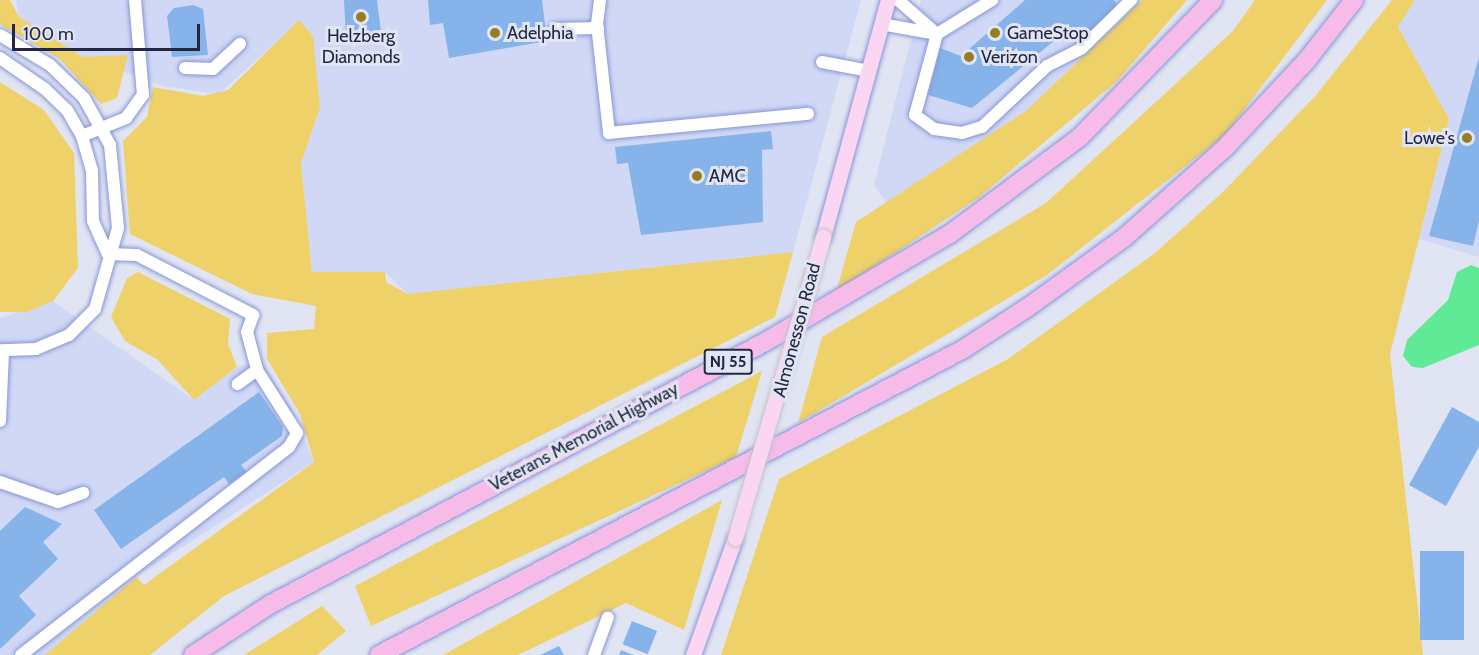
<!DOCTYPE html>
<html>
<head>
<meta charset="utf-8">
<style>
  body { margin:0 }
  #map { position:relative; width:1479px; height:655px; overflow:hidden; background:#e1e5f3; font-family:Cabin,sans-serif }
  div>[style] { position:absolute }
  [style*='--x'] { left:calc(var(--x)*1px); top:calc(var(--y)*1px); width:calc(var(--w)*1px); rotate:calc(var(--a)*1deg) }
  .built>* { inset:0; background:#d0d8f6 }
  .green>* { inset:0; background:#eed169 }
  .water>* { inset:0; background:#60ea96 }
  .building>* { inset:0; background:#85b3ea; transform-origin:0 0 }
  .roads { filter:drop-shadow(0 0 2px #8896d5) drop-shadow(0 0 2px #8896d5) }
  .minor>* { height:12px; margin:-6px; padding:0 6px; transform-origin:6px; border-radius:6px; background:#fff }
  .major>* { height:15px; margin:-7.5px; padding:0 7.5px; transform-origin:7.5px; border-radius:7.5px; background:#fad6f2 }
  .highway>* { height:18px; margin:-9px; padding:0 9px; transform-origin:9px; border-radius:9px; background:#f7bbea }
  .bridges { filter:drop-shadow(0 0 2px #c1c3ca) drop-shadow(0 0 2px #c1c3ca) }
  .major-bridge>* { height:15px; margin:-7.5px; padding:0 7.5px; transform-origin:7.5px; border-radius:7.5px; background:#fad6f2 }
  .dots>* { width:16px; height:16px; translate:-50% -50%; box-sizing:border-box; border:3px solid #e1e5f3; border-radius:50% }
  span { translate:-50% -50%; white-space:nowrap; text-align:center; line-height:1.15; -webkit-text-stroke:6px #e1e5f3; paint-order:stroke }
  .shield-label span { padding:2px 4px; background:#e1e5f3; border:2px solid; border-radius:4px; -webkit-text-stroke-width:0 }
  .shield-label { font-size:16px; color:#232842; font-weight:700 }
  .poi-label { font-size:18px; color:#232842 }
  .left { translate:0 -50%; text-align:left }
  .right { translate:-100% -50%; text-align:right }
  .street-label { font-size:18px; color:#232842 }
  .scale { position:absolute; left:12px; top:24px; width:188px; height:27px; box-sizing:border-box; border:3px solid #232842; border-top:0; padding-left:8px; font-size:18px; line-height:21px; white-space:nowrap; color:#232842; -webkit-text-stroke:4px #e1e5f3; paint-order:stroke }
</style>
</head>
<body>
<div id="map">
  <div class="built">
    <i style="clip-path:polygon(16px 0,861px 0,793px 252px,407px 294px,385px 272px,312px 272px,301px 163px,320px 108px,299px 21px,219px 94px,163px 86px,83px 57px,19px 17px)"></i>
    <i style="clip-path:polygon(921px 0,1142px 0,1027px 110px,887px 204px,874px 184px)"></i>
    <i style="clip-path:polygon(1415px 0,1479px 0,1479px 257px,1419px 239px,1449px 119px,1398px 27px)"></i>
    <i style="clip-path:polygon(53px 301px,194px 400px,237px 367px,261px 360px,293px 411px,314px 462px,136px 577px,51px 655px,0 655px,0 318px)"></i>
  </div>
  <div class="green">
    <i style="clip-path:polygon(0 0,10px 0,19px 17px,83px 57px,128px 55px,117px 98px,101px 104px,60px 59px,0 24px)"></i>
    <i style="clip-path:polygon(1142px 0,1187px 0,1117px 81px,978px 198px,836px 292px,856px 222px,1027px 110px)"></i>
    <i style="clip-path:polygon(1255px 0,1327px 0,1225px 135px,1047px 275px,798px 423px,822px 337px,1046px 203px,1233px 31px)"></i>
    <i style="clip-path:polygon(1392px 0,1415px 0,1398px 27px,1449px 119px,1390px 354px,1423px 655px,721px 655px,779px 479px,1008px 359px,1155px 253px,1223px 192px,1316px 95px)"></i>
    <i style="clip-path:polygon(299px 20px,313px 36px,320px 108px,301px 163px,312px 272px,385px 272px,386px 282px,407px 294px,793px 252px,775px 317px,224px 596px,150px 655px,45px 655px,136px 577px,144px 585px,314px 462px,300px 414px,267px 359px,267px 333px,314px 329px,316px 306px,252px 294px,130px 234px,123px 141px,147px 117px,153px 87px,203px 96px,228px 90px)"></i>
    <i style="clip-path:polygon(0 82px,44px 110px,74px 153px,78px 268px,53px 301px,27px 312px,0 312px)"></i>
    <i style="clip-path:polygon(138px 272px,230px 319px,228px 344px,237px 367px,194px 400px,158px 360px,125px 341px,111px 317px,127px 278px)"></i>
    <i style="clip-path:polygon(762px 371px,736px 457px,371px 626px,355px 586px)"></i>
    <i style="clip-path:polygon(722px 500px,684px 630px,626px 603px,518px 655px,443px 655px)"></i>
    <i style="clip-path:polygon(322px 606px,346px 631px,317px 655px,244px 655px)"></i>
  </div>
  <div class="water">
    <i style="clip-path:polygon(1471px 265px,1479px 268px,1479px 345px,1423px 368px,1412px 367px,1403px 356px,1407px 340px,1448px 300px,1457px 272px)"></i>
  </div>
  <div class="building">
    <i style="clip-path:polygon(344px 0,377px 0,381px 32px,346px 38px)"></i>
    <i style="clip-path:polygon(428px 0,542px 0,547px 41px,449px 58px,443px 23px,430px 25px)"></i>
    <i style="clip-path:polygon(1025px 0,1114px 0,1118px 6px,1076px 45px,1065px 32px,972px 108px,928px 95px,940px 48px,961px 56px)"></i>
    <i style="clip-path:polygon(193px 5px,203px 9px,208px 55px,172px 57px,167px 16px,174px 8px)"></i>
    <i style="clip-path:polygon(1479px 57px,1479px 221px,1473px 246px,1429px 236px)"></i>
    <i style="clip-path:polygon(771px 131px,773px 149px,762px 150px,763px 222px,641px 235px,628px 163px,617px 164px,615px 147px)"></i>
    <i style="clip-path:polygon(259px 392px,283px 427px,282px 436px,241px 465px,247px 472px,229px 484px,224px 477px,121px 549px,94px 510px)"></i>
    <i style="clip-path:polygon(1452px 407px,1479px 422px,1479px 447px,1446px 506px,1409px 485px)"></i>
    <i style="clip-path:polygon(25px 507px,62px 524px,43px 542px,58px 559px,19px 596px,36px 615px,0 649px,0 531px)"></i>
    <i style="left:1420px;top:551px;width:44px;height:89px"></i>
    <i style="left:632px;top:621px;width:27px;height:25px;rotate:22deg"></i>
    <i style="clip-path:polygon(559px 646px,564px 655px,540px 655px)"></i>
    <i style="clip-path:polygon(621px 650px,633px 655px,619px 655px)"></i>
  </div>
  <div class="roads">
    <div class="minor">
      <i style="--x:600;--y:0;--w:24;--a:97"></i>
      <i style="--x:597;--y:24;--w:110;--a:83.7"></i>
      <i style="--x:609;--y:133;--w:200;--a:-5.5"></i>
      <i style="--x:898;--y:0;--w:52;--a:41.1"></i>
      <i style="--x:881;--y:24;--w:57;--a:10.1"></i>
      <i style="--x:937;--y:34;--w:65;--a:-31.7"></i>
      <i style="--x:555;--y:29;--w:43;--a:-1.3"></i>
      <i style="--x:937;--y:34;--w:84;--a:105.2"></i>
      <i style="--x:915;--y:115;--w:24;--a:36"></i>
      <i style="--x:934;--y:129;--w:28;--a:8"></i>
      <i style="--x:962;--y:133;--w:21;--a:-17"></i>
      <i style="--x:982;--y:127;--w:89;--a:-43.2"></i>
      <i style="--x:1047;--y:66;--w:39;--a:-27"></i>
      <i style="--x:1082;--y:48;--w:69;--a:-44.4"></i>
      <i style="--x:0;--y:35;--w:58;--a:31"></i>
      <i style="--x:50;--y:65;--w:47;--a:44.1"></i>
      <i style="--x:84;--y:98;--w:54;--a:61"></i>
      <i style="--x:110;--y:145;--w:83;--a:84.5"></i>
      <i style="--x:118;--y:228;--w:84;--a:105.9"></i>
      <i style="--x:95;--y:309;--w:37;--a:135"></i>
      <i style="--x:69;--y:335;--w:36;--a:157"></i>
      <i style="--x:36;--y:349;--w:36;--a:178"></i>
      <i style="--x:0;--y:58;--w:55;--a:34.6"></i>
      <i style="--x:45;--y:89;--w:30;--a:44"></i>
      <i style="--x:67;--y:110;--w:30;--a:60"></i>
      <i style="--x:82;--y:136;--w:35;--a:74"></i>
      <i style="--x:92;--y:170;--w:51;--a:88.9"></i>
      <i style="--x:93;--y:221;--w:36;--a:66"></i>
      <i style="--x:822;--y:62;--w:48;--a:10.8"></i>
      <i style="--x:185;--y:68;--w:28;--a:2"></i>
      <i style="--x:213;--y:69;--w:37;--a:-43"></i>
      <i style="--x:82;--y:136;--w:48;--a:-22.2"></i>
      <i style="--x:126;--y:118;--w:29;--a:-54"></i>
      <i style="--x:143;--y:95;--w:95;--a:-94.8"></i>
      <i style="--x:108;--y:254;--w:29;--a:2"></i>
      <i style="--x:137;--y:255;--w:131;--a:27.3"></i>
      <i style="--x:253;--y:315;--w:18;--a:109"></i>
      <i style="--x:247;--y:332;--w:39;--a:75"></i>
      <i style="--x:257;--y:370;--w:24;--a:144"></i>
      <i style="--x:0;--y:421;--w:70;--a:-87.5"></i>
      <i style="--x:0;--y:482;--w:61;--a:19"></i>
      <i style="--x:58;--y:502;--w:27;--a:-20"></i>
      <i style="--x:21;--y:655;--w:339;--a:-37.8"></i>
      <i style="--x:289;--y:447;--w:16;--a:-60"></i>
      <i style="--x:297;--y:433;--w:75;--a:-122.4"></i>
      <i style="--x:594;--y:655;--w:40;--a:-69.8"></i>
    </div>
    <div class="major">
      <i style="--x:823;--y:237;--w:246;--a:-74.7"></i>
      <i style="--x:693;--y:655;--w:124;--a:-70.3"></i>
    </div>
    <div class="highway">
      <i style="--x:193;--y:655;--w:93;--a:-33.2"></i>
      <i style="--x:271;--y:604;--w:559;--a:-27.94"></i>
      <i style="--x:765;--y:342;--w:214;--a:-30.3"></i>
      <i style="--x:950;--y:234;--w:162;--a:-36.7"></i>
      <i style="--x:1080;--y:137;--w:191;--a:-45.8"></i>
      <i style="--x:379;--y:655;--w:658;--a:-27.62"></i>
      <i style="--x:962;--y:350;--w:77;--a:-32.9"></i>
      <i style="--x:1027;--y:308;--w:121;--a:-35.9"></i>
      <i style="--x:1125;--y:237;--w:134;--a:-41.7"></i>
      <i style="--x:1225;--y:148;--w:120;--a:-47"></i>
      <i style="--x:1307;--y:60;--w:76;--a:-51.9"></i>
    </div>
  </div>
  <div class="bridges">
    <div class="major-bridge">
      <i style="--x:735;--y:538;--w:314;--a:-73.7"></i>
    </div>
  </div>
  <div class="dots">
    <i style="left:361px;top:17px;background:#947d24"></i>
    <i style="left:495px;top:33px;background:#947d24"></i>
    <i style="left:995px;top:33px;background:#947d24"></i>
    <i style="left:969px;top:57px;background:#947d24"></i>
    <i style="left:1467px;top:138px;background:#947d24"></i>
    <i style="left:697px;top:176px;background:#947d24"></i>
  </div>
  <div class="shield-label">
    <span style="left:728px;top:362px">NJ 55</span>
  </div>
  <div class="poi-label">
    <span class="left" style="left:507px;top:33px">Adelphia</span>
    <span class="left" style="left:1007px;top:33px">GameStop</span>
    <span style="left:361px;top:47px">Helzberg<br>Diamonds</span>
    <span class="left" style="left:981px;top:57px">Verizon</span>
    <span class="right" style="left:1455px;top:138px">Lowe's</span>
    <span class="left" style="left:709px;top:176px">AMC</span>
  </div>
  <div class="street-label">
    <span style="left:797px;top:330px;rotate:-75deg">Almonesson Road</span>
    <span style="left:584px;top:437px;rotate:-28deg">Veterans Memorial Highway</span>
  </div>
  <div class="scale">100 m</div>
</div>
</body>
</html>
